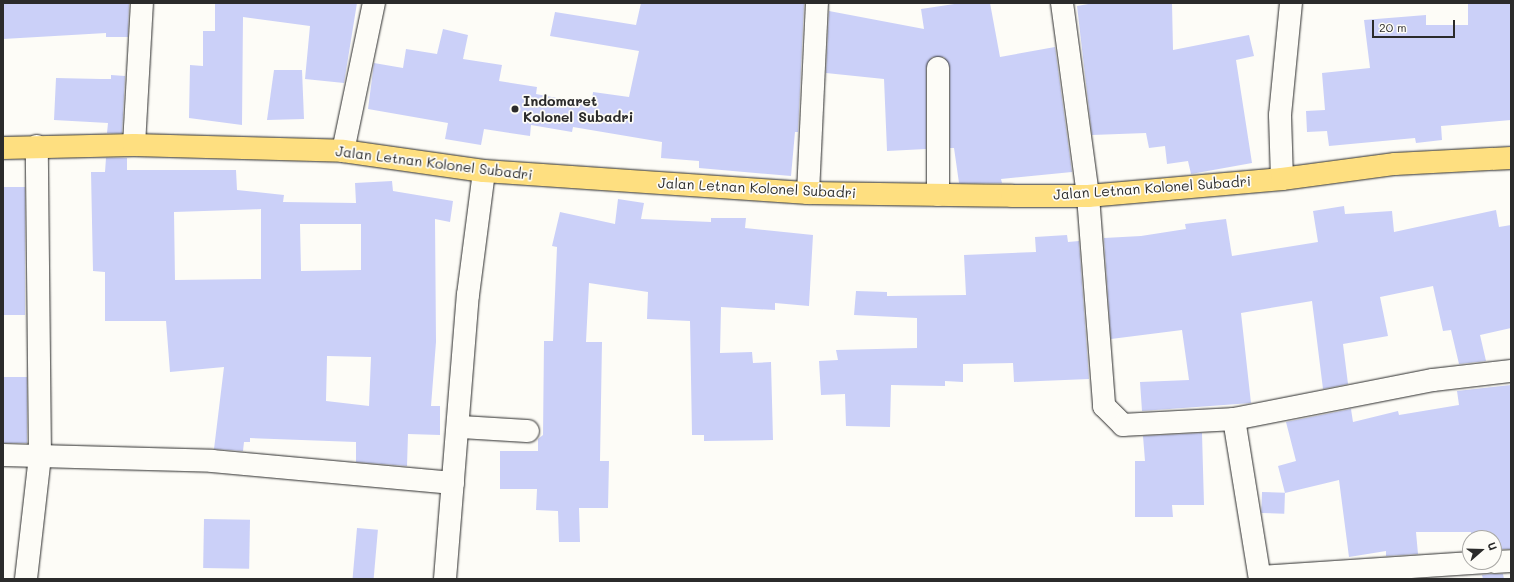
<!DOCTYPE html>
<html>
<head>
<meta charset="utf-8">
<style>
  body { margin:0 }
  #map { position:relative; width:1514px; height:582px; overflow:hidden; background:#fdfcf7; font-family:Mali,sans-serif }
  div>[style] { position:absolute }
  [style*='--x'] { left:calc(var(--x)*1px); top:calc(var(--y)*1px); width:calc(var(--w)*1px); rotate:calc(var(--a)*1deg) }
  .building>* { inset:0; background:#cbd0f8; transform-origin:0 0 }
  .roads { filter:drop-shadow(0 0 1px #2b2b2b) drop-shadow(0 0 1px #2b2b2b) }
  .minor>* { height:22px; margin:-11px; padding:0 11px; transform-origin:11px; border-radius:11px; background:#fdfcf7 }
  .major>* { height:22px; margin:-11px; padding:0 11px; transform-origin:11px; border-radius:11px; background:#fedf80 }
  .dots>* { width:11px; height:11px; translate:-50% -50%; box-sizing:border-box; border:2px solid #fdfcf7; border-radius:50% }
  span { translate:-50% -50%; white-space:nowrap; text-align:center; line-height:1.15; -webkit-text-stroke:3.5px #fdfcf7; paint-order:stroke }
  .poi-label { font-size:14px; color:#2b2b2b; font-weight:700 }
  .left { translate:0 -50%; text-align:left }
  .street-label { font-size:14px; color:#2b2b2b }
  .frame { position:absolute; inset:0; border:4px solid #2b2b2b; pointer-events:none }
  .north { position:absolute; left:1462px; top:530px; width:40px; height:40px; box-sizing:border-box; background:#fdfcf7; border:1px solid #a9a8a5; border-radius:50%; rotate:70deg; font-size:11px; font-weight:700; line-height:16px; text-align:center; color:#2b2b2b }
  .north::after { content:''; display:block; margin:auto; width:14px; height:18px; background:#2b2b2b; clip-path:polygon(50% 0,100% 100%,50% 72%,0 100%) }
  .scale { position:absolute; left:1372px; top:20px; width:83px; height:18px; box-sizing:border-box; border:2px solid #2b2b2b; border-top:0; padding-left:5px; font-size:12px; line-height:14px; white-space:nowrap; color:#2b2b2b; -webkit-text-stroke:3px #fdfcf7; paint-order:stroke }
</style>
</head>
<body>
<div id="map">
  <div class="building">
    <i style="clip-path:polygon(3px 3px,129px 3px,128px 37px,106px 37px,106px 33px,3px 39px)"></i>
    <i style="clip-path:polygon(215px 3px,243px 3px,243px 9px,243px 3px,357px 3px,344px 83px,305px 79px,310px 26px,243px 17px,242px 125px,189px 118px,190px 65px,203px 66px,203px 31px,215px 31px)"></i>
    <i style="clip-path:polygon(641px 3px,804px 3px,798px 132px,795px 132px,791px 176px,699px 168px,699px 161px,661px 158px,662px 142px,573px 127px,572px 132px,531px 125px,530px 136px,484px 129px,481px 145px,445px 139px,448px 123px,368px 109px,374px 63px,403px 68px,406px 49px,437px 54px,443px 29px,468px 35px,463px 59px,502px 65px,499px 81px,537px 87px,536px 94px,578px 102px,579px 98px,592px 100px,593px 92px,629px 97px,639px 51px,550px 36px,555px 12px,636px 25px)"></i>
    <i style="clip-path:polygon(961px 3px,990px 3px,1000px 57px,1055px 47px,1072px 172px,1001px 179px,1002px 183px,959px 183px,954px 148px,950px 148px,950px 68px,944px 57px,932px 57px,926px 68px,926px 149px,887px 151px,884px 79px,826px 73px,829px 11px,924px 29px,921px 9px)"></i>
    <i style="clip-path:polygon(1094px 3px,1172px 3px,1173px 50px,1249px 35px,1254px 56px,1236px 60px,1252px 163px,1191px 174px,1188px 161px,1167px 164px,1165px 146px,1149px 148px,1146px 133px,1092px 135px,1077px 6px)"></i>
    <i style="clip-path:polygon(1468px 3px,1511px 3px,1511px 120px,1441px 126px,1442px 140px,1416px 143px,1415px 138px,1329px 146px,1327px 131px,1307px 132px,1306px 111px,1325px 110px,1322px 73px,1370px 68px,1364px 20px,1426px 15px,1426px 25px,1468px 25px)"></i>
    <i style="clip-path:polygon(274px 70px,302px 70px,304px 119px,267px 120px)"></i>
    <i style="clip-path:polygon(111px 75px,125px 76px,122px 133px,107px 133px,108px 123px,54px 120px,56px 78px,101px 79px,111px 79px)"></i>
    <i style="clip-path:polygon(evenodd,106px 158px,127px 158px,127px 170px,236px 170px,237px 190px,284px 195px,283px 202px,356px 203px,355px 183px,392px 181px,393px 191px,453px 201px,450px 222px,435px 219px,436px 342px,431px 406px,440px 406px,440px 435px,408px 434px,407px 466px,356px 462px,356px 442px,250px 438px,250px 442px,244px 442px,243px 451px,214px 449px,224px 367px,170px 372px,166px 321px,105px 321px,105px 272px,93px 271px,91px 172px,105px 172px,106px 158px,261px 209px,261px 279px,175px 280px,174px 212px,261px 209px,106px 158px,300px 224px,361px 224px,361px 270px,301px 271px,300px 224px,106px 158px,327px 356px,371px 357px,369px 406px,326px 401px,327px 356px)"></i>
    <i style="left:3px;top:187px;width:22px;height:128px"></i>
    <i style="clip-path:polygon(618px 199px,644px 203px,641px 219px,711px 222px,711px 218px,746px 218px,745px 228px,813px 235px,809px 306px,775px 303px,775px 310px,721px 307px,720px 353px,752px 352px,753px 363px,771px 362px,773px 440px,704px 441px,704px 435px,692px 435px,690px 321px,647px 319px,648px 292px,589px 283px,586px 342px,602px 342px,600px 461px,609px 461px,608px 508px,579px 508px,580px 542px,559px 542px,558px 511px,536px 510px,537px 489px,500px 489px,500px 451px,538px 451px,538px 439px,543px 435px,544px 341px,553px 341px,557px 247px,552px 246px,560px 212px,615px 224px)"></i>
    <i style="clip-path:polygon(1344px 206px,1345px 214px,1392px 211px,1394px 232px,1496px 210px,1499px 227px,1511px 225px,1511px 328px,1480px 335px,1486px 361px,1459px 364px,1451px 330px,1443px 331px,1433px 286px,1380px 297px,1388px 336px,1343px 344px,1348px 384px,1323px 389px,1312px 301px,1241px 313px,1251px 403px,1142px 411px,1140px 382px,1189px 380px,1182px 330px,1111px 339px,1104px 238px,1141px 236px,1186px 229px,1185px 224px,1226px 219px,1232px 256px,1318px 242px,1313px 211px)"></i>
    <i style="clip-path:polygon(1067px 235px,1068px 242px,1079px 241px,1089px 379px,1014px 382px,1013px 363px,963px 364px,963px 382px,945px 381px,945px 386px,891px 385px,890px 427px,846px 426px,845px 394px,821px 395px,819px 361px,838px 360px,836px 350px,917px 348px,917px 318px,854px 315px,856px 291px,887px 292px,887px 296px,966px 295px,964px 255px,1036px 252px,1035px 237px)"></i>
    <i style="left:27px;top:377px;width:66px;height:24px;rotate:90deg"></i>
    <i style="clip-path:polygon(1511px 385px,1511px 549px,1494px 549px,1494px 538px,1472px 538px,1471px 532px,1416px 532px,1418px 554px,1386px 556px,1386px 551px,1349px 557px,1339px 480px,1285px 493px,1278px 466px,1296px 461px,1286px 422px,1351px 409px,1353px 422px,1398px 411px,1399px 415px,1459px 405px,1457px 391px)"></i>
    <i style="clip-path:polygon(1202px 433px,1204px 505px,1172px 505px,1173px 517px,1135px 517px,1135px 461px,1145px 461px,1143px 436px)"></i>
    <i style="left:1262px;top:492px;width:23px;height:21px;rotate:2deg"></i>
    <i style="left:204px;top:519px;width:46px;height:49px;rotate:1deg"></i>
    <i style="left:357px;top:528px;width:21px;height:51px;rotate:5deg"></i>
    <i style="clip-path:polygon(1490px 574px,1503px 574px,1504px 579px,1483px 579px,1482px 575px)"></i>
  </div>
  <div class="roads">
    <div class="minor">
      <i style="--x:1062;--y:3;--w:195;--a:82.3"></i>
      <i style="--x:1088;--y:196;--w:211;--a:85.6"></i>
      <i style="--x:1104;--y:406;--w:27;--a:45"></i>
      <i style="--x:1123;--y:425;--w:111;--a:-3.1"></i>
      <i style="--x:1234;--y:419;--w:162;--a:80.8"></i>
      <i style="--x:134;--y:145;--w:142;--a:-86.8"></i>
      <i style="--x:343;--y:151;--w:151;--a:-78.2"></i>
      <i style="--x:1282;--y:179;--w:64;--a:-91.8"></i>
      <i style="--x:1280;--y:115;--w:113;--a:-84.4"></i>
      <i style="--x:808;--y:193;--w:190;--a:-87.3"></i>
      <i style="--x:938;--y:195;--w:127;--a:-90"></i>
      <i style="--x:1234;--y:419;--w:203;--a:-11.1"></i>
      <i style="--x:1433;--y:380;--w:79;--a:-6.6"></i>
      <i style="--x:460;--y:427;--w:68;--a:3.4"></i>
      <i style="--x:3;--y:455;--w:209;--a:1.6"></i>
      <i style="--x:212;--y:461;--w:242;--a:5.2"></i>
      <i style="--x:1494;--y:562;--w:17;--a:-3"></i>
      <i style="--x:1260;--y:577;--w:227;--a:-3.8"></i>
      <i style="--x:26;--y:579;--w:123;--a:-83.5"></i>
      <i style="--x:40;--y:457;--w:311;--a:-90.6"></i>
      <i style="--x:445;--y:579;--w:285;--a:-85.4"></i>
      <i style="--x:468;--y:295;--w:125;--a:-82.6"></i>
    </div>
    <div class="major">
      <i style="--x:3;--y:148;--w:131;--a:-1.3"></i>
      <i style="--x:134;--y:145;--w:209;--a:1.6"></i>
      <i style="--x:343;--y:151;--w:142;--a:8.1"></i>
      <i style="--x:484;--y:171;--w:325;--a:3.9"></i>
      <i style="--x:808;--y:193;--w:204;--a:0.8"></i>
      <i style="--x:1012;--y:196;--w:76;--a:0"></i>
      <i style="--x:1088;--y:196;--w:195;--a:-5"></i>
      <i style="--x:1282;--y:179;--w:114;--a:-7.6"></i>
      <i style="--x:1395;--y:164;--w:116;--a:-3"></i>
    </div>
  </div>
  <div class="dots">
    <i style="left:515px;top:109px;background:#2b2b2b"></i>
  </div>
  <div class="poi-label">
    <span class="left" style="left:523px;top:109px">Indomaret<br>Kolonel Subadri</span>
  </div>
  <div class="street-label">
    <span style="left:434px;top:163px;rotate:7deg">Jalan Letnan Kolonel Subadri</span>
    <span style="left:757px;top:188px;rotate:3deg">Jalan Letnan Kolonel Subadri</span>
    <span style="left:1152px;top:188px;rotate:-4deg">Jalan Letnan Kolonel Subadri</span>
  </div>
  <div class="frame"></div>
  <div class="north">U</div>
  <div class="scale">20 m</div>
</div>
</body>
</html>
